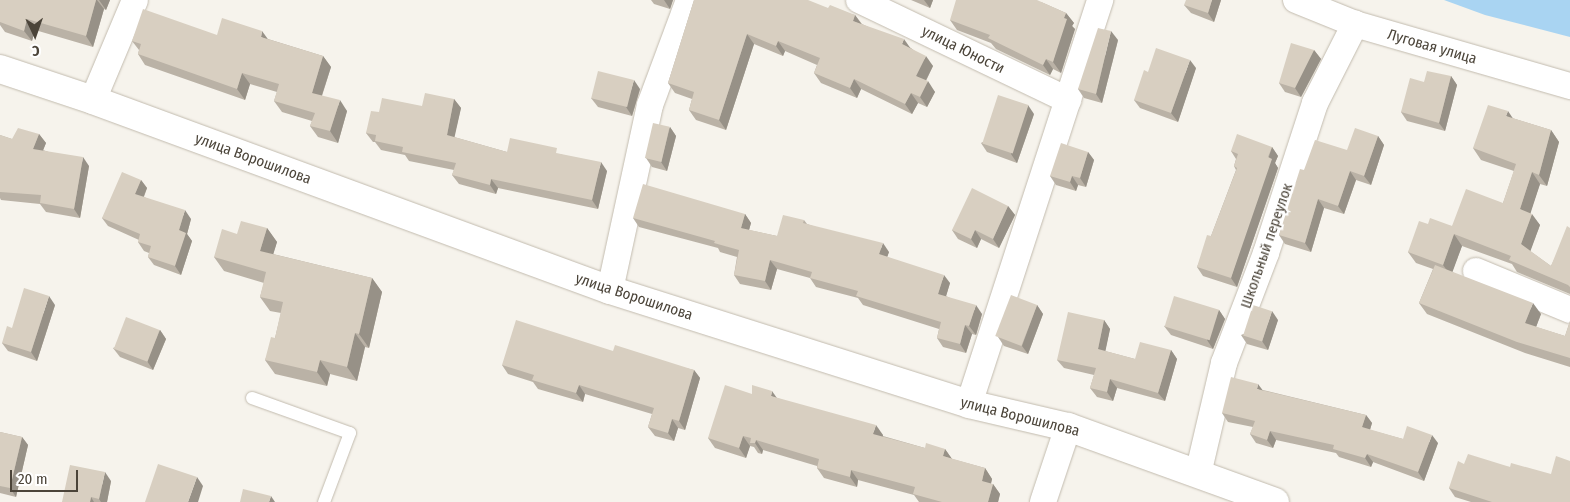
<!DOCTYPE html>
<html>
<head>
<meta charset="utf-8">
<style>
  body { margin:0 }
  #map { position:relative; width:1570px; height:502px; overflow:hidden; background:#f6f3ec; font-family:"Fira Sans Condensed",sans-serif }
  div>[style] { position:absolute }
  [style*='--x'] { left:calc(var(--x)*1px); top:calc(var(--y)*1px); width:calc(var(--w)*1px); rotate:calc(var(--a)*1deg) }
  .water>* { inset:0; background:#a9d4f2 }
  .roads { filter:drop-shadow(0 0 1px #c2bbae) drop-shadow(0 0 1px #c2bbae) }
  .service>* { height:12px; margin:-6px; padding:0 6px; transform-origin:6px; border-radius:6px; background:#fff }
  .minor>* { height:26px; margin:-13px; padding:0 13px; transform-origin:13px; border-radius:13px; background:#fff }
  .tertiary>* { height:28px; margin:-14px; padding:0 14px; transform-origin:14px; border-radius:14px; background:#fff }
  .wall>* { inset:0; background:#bab2a6 }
  .shaded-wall>* { inset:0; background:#979187 }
  .building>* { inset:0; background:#d8cfc1; transform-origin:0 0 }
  span { translate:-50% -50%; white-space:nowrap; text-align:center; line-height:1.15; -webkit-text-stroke:4.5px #fff; paint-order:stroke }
  .street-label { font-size:15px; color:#4b4439 }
  .north { position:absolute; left:10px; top:10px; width:50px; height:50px; -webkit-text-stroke:4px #fff; paint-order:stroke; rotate:177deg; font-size:14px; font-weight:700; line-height:20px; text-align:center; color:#4b4439 }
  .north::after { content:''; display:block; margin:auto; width:18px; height:22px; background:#4b4439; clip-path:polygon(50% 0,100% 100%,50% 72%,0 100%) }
  .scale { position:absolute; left:10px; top:470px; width:68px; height:22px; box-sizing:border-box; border:2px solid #4b4439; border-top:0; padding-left:6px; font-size:15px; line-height:18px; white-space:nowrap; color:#4b4439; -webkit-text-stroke:4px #fff; paint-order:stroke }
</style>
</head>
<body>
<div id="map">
  <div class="water">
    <i style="clip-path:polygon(1444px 0,1570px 0,1570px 37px,1485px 15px)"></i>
  </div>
  <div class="roads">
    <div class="service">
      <i style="--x:252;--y:398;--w:104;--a:19.7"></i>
      <i style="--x:350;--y:433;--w:74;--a:110.6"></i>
    </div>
    <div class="minor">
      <i style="--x:859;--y:0;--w:232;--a:25.6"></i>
      <i style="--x:1296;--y:0;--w:64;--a:22.1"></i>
      <i style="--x:1355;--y:24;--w:224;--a:16.1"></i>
      <i style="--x:93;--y:100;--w:108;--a:-67.2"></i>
      <i style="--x:1476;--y:271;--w:102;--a:22.5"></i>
      <i style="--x:610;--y:290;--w:189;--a:-77.8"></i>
      <i style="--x:650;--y:105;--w:112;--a:-69.6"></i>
      <i style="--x:969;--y:404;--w:425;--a:-72"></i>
      <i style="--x:1198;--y:474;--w:114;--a:-76.8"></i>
      <i style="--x:1224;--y:363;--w:118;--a:-69.1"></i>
      <i style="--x:1266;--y:253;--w:158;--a:-71.9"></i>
      <i style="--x:1315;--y:103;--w:89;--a:-63.1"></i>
      <i style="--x:1043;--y:502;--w:79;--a:-71.6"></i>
    </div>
    <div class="tertiary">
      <i style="--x:0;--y:69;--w:98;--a:18.4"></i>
      <i style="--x:93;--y:100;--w:551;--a:20.18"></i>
      <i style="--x:610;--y:290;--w:377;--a:17.6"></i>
      <i style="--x:969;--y:404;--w:102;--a:13.1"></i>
      <i style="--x:1068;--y:427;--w:220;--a:19.9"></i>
    </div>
  </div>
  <div class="wall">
    <i style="clip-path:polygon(0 0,110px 0,106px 10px,104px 9px,93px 47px,35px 30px,32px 41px,5px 32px,0 25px)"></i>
    <i style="clip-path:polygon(651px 0,673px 0,670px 9px,654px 4px)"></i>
    <i style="clip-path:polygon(694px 0,828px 8px,855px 15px,862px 24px,911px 48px,933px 66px,926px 81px,935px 92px,927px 107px,918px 103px,912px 114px,861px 89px,857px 98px,821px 83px,814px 73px,817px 65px,785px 51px,783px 56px,754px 44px,726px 130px,696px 120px,689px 110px,692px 99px,675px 93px,668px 83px)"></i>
    <i style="clip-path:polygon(911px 0,933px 0,930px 8px)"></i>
    <i style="clip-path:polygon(1221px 0,1214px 22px,1191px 13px,1184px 5px)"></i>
    <i style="clip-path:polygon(1041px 2px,1066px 13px,1074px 23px,1072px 26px,1075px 29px,1061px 73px,1053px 69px,1050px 75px,996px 49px,991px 43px,957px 30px,950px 20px)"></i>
    <i style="clip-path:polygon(217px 35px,268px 39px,323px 56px,331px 67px,322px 96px,347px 111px,338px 143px,318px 137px,310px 126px,312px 121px,282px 112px,274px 101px,277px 92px,250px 84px,245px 100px,145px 65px,138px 54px,139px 50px,132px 41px)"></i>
    <i style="clip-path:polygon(1118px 40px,1102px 103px,1084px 98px,1078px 89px)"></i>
    <i style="clip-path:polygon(1314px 50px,1321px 59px,1301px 97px,1285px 92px,1279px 83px)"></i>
    <i style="clip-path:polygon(1196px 68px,1178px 122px,1140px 108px,1134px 100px)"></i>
    <i style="clip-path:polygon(1451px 76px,1457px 85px,1445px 131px,1407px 121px,1401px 112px,1424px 82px)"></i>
    <i style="clip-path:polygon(640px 89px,632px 116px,598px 107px,591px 98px)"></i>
    <i style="clip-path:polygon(454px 99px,461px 108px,454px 137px,507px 152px,560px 154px,607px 171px,598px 209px,498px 188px,496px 194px,459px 184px,452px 175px,454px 170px,409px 161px,405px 155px,381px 150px,375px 142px,373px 142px,366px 133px,379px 112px,422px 106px)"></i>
    <i style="clip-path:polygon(1034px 114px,1017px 163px,987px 152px,981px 143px)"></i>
    <i style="clip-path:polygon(1512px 118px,1551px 130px,1559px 142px,1547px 186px,1540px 184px,1530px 213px,1540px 225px,1530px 251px,1551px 266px,1570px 228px,1570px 294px,1517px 272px,1512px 264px,1462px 246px,1452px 272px,1541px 314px,1536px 327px,1565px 336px,1570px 321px,1570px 367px,1525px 353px,1427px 314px,1419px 303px,1433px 269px,1416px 263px,1408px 252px,1428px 224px,1452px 226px,1503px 203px,1514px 171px,1481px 160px,1473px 148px)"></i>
    <i style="clip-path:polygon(670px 127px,676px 136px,667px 171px,652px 167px,646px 158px)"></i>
    <i style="clip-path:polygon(39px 134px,46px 143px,43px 150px,89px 166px,80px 218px,46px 212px,40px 204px,1px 200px,0 198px,0 135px,12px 139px)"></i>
    <i style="clip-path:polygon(1378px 136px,1384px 145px,1371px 185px,1356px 180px,1344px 214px,1324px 208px,1311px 252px,1285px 244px,1279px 235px,1304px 170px)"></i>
    <i style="clip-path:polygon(1272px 147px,1278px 156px,1275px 163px,1278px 168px,1237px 287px,1203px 276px,1197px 267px,1211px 236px,1236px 170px,1234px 166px,1236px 159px,1231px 151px)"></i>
    <i style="clip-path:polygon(1088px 152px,1094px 160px,1086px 187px,1078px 185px,1076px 191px,1056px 185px,1050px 176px)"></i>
    <i style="clip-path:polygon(141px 180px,147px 188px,144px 197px,191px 219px,187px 234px,192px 241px,181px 275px,154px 265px,148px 257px,149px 253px,144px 251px,138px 242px,139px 240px,108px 226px,102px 218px)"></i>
    <i style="clip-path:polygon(1008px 206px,1015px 215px,999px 248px,981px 239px,977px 248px,958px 239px,952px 230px)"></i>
    <i style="clip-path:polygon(745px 214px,751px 223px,749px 230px,777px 236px,804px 220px,807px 224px,889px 252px,887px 257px,950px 283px,946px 296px,982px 314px,976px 335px,972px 334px,966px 353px,943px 347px,937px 338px,939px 329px,863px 305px,858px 298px,816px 287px,810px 278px,777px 269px,771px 290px,740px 284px,734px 275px,737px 257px,720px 252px,718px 248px,639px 227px,633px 218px)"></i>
    <i style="clip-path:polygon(267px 228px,277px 242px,273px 254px,372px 278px,382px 292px,369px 348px,365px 347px,357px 381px,330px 374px,327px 386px,275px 374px,265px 360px,275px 338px,281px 313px,270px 311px,260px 297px,264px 283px,224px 271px,214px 257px,237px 234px)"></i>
    <i style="clip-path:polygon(55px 305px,37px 361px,8px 351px,2px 343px)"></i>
    <i style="clip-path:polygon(1037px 305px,1043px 314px,1028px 354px,1004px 346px,998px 337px)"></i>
    <i style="clip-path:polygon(1219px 310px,1225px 319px,1213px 349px,1171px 335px,1164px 326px)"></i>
    <i style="clip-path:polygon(1104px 320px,1110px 329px,1105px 351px,1135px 359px,1171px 350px,1177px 359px,1165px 401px,1117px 388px,1113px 401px,1097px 397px,1090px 388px,1094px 375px,1064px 368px,1057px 360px)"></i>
    <i style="clip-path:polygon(1278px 320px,1268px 350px,1247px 344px,1241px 335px)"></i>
    <i style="clip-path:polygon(160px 330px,166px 339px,153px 370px,120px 357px,113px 348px)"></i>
    <i style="clip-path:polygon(613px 351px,694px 370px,700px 378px,685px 430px,678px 428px,674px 441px,655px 436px,648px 427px,652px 414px,585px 394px,583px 402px,538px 389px,533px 382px,508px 374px,502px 365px)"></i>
    <i style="clip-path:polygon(1263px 390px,1366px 415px,1372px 423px,1370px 430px,1403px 439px,1438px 443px,1424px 481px,1373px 462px,1371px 467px,1339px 457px,1336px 453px,1276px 440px,1273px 448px,1256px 443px,1250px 434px,1253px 427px,1228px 422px,1222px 413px)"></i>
    <i style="clip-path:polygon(752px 394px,777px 398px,883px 435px,883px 436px,925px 448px,945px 449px,952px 459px,985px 468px,992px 479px,991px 484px,993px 484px,1000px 494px,998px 502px,919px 502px,914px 495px,858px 480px,857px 487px,824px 478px,817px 468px,817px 466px,763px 450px,762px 454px,758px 453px,754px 447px,750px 446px,746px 458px,715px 448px,708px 438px)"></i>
    <i style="clip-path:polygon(0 432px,22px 437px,28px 445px,16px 497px,0 493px)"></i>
    <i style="clip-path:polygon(1464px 464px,1510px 467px,1570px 502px,1471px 502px,1455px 497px,1449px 488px)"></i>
    <i style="clip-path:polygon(111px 481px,107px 502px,62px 502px)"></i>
  </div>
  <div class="shaded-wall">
    <i style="clip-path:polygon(96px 0,97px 0,104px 9px,93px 47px,86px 36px)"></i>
    <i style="clip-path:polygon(99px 0,110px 0,106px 10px)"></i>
    <i style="clip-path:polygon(664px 0,673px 0,670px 9px)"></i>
    <i style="clip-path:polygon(924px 0,933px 0,930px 8px)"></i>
    <i style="clip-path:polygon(1212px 0,1221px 0,1214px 22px,1208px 13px)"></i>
    <i style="clip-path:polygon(1066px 13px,1074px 23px,1072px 26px,1075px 29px,1061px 73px,1053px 62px,1064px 18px)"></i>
    <i style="clip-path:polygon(855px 15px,862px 25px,853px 21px)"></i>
    <i style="clip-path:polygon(27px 19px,35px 30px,32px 41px,24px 31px)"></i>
    <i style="clip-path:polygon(262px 31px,270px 42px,261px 37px)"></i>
    <i style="clip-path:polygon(1111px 31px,1118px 40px,1102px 103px,1096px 94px)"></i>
    <i style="clip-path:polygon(747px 34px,754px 44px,726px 130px,719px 120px)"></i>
    <i style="clip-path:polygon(904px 39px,911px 49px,902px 44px)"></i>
    <i style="clip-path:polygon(778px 41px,785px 51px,783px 56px,776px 46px)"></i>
    <i style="clip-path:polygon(1314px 50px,1321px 59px,1301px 97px,1295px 88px)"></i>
    <i style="clip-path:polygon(323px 56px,331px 67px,319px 104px,312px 93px)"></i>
    <i style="clip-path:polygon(926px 56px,933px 66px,923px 86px,916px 76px)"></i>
    <i style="clip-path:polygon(1046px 59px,1053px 69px,1050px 75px,1043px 65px)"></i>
    <i style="clip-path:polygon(1190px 60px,1196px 68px,1178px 122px,1171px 113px)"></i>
    <i style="clip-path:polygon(242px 73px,250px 84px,245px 100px,237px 89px)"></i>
    <i style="clip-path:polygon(1451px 76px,1457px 85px,1445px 131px,1439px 123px)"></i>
    <i style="clip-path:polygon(854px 79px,861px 89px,857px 98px,850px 88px)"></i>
    <i style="clip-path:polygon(634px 80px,640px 89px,632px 116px,626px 107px)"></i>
    <i style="clip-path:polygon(928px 81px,935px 92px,927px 107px,920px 97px)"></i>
    <i style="clip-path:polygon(911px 93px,918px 103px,912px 114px,905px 104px)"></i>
    <i style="clip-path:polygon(454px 99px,461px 108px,453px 144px,447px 135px)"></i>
    <i style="clip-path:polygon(340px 100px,347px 111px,338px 143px,330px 131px)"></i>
    <i style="clip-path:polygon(1028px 105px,1034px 114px,1017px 163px,1011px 154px)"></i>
    <i style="clip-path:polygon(1508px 111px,1516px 123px,1506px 116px)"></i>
    <i style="clip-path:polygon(670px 127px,676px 136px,667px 171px,661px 162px)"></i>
    <i style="clip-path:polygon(1551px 130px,1559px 142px,1547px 186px,1539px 175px)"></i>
    <i style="clip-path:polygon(39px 134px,46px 143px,40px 158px,33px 149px)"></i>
    <i style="clip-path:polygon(1378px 136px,1384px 145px,1371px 185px,1364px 176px)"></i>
    <i style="clip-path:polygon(1272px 147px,1278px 156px,1275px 163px,1278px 168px,1237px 287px,1231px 278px)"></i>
    <i style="clip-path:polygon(1088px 152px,1094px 160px,1086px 187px,1080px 178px)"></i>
    <i style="clip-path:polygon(83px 157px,89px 166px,80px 218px,74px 209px)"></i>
    <i style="clip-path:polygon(601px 162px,607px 171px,598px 209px,592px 200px)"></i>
    <i style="clip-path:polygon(1350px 171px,1356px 180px,1344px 214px,1338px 206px)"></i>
    <i style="clip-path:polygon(1532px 172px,1540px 184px,1528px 221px,1520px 209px)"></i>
    <i style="clip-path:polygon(1072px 176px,1078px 185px,1076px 191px,1070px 182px)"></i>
    <i style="clip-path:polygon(491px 179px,498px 188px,496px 194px,490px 185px)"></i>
    <i style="clip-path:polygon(141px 180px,147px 188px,141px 203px,135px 194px)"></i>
    <i style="clip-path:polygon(1318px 199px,1324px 208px,1311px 252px,1305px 243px)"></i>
    <i style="clip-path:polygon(1008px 206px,1015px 215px,999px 248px,993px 239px)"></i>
    <i style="clip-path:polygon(185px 210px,191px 219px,187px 234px,192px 241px,181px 275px,175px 266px,179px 230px)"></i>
    <i style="clip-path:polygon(745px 214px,751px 223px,747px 237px,741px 228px)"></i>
    <i style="clip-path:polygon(1532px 214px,1540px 225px,1529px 255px,1521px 244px)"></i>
    <i style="clip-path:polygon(267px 228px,277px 242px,270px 265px,260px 251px)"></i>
    <i style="clip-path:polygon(975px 230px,981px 239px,977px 248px,971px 239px)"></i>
    <i style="clip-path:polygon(1454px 234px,1462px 246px,1451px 276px,1443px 265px)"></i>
    <i style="clip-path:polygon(883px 243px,889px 252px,885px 263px,879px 254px)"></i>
    <i style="clip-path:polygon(770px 260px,777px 269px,771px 290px,765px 281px)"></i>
    <i style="clip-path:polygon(944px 275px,950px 283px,944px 303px,938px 294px)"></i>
    <i style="clip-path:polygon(372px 278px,382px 292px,369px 348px,359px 334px)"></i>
    <i style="clip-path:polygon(49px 296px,55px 305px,37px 361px,31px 352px)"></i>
    <i style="clip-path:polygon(1533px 303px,1541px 314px,1533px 335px,1525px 323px)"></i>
    <i style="clip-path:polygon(976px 305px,982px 314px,976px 335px,969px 326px)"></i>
    <i style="clip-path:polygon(1037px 305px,1043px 314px,1028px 354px,1022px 346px)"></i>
    <i style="clip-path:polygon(1219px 310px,1225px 319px,1213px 349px,1207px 340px)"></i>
    <i style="clip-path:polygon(1272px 311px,1278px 320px,1268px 350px,1262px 341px)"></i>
    <i style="clip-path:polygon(1104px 320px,1110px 329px,1104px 358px,1098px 349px)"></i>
    <i style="clip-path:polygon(965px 325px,972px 334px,966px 353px,960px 344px)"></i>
    <i style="clip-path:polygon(160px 330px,166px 339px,153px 370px,147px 361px)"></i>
    <i style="clip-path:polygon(355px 333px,365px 347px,357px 381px,347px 367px)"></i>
    <i style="clip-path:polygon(1171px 350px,1177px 359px,1165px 401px,1158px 393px)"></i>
    <i style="clip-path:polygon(320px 360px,330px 374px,327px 386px,317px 372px)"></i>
    <i style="clip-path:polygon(694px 370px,700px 378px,685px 430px,679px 421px)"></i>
    <i style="clip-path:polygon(1110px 379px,1117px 388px,1113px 401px,1107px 392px)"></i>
    <i style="clip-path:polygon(1258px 384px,1264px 392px,1257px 389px)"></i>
    <i style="clip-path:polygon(579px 385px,585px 394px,583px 402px,576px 393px)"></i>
    <i style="clip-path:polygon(772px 391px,779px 401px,771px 396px)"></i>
    <i style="clip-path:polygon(1366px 415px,1372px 423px,1368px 436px,1362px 427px)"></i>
    <i style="clip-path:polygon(672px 419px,678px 428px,674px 441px,668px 433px)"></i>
    <i style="clip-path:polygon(876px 425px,883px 435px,881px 444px,873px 434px)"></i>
    <i style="clip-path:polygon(1270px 431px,1276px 440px,1273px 448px,1267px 440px)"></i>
    <i style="clip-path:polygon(1432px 435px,1438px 443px,1424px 481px,1418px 472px)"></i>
    <i style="clip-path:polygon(743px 436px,750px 446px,746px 458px,739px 448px)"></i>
    <i style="clip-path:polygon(22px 437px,28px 445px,16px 497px,10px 488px)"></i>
    <i style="clip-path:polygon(756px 440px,763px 450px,762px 454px,755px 443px)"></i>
    <i style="clip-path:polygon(945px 449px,952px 459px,943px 456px)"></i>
    <i style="clip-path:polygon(1367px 454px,1373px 462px,1371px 467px,1365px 458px)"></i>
    <i style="clip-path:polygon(985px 468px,992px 479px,989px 491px,982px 481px)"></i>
    <i style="clip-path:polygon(851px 470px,858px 480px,857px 487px,850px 477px)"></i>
    <i style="clip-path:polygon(105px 472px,111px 481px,107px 502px,101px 502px,99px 499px)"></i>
    <i style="clip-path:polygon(197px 477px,203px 486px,198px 502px,188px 502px)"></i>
    <i style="clip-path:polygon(993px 484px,1000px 494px,998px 502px,988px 502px)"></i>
    <i style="clip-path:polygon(271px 496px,275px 502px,269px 502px)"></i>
    <i style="clip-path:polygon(91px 497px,94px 502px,90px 502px)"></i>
  </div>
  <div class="building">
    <i style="clip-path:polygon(0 0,96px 0,86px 36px,27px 19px,24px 31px,0 22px)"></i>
    <i style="clip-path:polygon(694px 0,808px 0,828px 8px,830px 5px,855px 15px,853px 21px,904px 39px,902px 44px,926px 56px,916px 76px,928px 81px,920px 97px,911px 93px,905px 104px,854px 79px,850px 88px,814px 73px,820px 58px,778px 41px,776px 46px,747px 34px,719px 120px,689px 110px,694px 92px,668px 83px)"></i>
    <i style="clip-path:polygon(956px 0,1037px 0,1066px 13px,1064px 18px,1067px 19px,1053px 62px,1046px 59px,1043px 65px,988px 38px,990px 35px,950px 20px)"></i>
    <i style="clip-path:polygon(1186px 0,1212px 0,1208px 13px,1184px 5px)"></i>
    <i style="clip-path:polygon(143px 9px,217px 35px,222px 18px,262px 31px,261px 37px,323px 56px,312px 93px,340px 100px,330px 131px,310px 126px,315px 113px,274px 101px,279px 84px,242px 73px,237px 89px,138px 54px,141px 44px,132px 41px)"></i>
    <i style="clip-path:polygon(1098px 28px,1111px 31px,1096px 94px,1078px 89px)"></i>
    <i style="clip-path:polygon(1291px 43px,1314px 50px,1295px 88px,1279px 83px)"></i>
    <i style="clip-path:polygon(1156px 48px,1190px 60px,1171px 113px,1134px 100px,1144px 70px,1148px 72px)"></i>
    <i style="left:598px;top:71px;width:37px;height:28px;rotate:14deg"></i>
    <i style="clip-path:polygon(1427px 71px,1451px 76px,1439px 123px,1401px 112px,1410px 78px,1424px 82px)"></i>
    <i style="clip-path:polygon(425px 93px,454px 99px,447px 135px,507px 152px,510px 138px,557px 148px,556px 153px,601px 162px,592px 200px,491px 179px,490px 185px,452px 175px,456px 163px,402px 152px,403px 147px,375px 141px,376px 135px,366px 133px,371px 111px,379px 112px,382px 98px,422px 106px)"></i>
    <i style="left:998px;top:95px;width:32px;height:51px;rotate:18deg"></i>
    <i style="clip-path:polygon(1488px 105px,1508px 111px,1506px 116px,1551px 130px,1539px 175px,1532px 172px,1520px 209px,1532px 214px,1521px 244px,1551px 266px,1567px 226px,1570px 228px,1570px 287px,1568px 285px,1509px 260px,1511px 256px,1454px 234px,1443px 265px,1408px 252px,1419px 221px,1428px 224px,1430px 218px,1452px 226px,1466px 189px,1503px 203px,1516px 164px,1473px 148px)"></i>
    <i style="left:653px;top:123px;width:17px;height:36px;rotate:13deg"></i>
    <i style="clip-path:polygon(18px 128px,39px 134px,33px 149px,83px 157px,74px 209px,40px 203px,41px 195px,0 192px,0 135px,12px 139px)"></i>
    <i style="clip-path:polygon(1355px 128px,1378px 136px,1364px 176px,1350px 171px,1338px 206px,1318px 199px,1305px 243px,1279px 235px,1300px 169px,1304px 170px,1315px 140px,1347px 150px)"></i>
    <i style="clip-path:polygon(1237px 134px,1272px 147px,1268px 157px,1272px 159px,1231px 278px,1197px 267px,1207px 235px,1211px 236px,1237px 168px,1234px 166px,1238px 154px,1231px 151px)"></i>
    <i style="clip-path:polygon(1061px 143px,1088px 152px,1080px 178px,1072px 176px,1070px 182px,1050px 176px)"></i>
    <i style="clip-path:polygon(122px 172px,141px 180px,135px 194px,185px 210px,179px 230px,186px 233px,175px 266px,148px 257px,151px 246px,138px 242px,140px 234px,102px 218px)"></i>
    <i style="clip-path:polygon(643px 184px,745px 214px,741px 228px,777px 236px,783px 215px,804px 220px,803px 223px,883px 243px,879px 254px,944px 275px,938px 294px,976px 305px,969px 326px,965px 325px,960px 344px,937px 338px,941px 322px,856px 296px,858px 291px,810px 278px,812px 272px,770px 260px,765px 281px,734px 275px,739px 250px,714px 243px,715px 241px,633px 218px)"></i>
    <i style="clip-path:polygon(972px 188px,1008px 206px,993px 239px,975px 230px,971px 239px,952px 230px)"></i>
    <i style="clip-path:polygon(241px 221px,267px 228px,260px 251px,372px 278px,359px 334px,355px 333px,347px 367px,320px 360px,317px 372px,265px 360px,271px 337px,275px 338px,283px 302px,260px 297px,266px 272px,214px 257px,222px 229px,237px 234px)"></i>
    <i style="clip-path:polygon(1435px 265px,1533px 303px,1525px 323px,1565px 336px,1570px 321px,1570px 358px,1517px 342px,1419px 303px)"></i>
    <i style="clip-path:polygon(24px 288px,49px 296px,31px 352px,2px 343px,7px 326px,12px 328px)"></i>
    <i style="left:1011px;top:295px;width:28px;height:44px;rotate:21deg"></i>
    <i style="left:1174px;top:296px;width:47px;height:32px;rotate:17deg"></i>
    <i style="left:1253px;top:305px;width:20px;height:32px;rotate:18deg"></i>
    <i style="clip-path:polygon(1068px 312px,1104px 320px,1098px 349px,1135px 359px,1140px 342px,1171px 350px,1158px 393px,1110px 379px,1107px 392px,1090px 388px,1096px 368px,1057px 360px)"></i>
    <i style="left:126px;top:317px;width:36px;height:34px;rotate:21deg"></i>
    <i style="clip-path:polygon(516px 320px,613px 351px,615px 345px,694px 370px,679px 421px,672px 419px,668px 433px,648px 427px,654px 408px,579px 385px,576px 393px,532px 380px,534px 375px,502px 365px)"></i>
    <i style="clip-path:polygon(1231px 377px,1258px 384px,1257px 389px,1366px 415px,1362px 427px,1403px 439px,1407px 426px,1432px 435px,1418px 472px,1367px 454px,1365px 458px,1333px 449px,1334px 445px,1270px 431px,1267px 440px,1250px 434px,1255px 421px,1222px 413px)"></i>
    <i style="clip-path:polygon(725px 385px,752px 394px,752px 385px,772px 391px,771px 396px,876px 425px,873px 434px,925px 448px,926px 443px,945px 449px,943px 456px,985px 468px,982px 481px,993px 484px,988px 502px,942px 502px,913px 494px,915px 487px,851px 470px,850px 477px,817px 468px,819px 459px,756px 440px,755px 443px,750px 443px,751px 438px,743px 436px,739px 448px,708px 438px)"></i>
    <i style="clip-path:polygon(0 432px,22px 437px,10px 488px,0 486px)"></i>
    <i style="clip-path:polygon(1468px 454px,1510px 467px,1511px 463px,1551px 474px,1556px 456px,1570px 461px,1570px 502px,1492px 502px,1449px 488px,1458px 461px,1464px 464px)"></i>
    <i style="clip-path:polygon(158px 464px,197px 477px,188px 502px,145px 502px)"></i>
    <i style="clip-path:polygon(70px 465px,105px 472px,99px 499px,91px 497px,90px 502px,62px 502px)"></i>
    <i style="clip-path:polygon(243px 489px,271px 496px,269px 502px,240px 502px)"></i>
  </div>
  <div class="street-label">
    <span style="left:1432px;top:47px;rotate:16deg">Луговая улица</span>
    <span style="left:963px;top:50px;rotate:26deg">улица Юности</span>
    <span style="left:253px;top:159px;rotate:20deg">улица Ворошилова</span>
    <span style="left:1267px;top:246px;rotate:-71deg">Школьный переулок</span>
    <span style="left:634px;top:297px;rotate:18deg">улица Ворошилова</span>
    <span style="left:1020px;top:417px;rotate:14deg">улица Ворошилова</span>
  </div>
  <div class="north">С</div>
  <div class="scale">20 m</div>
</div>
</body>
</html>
